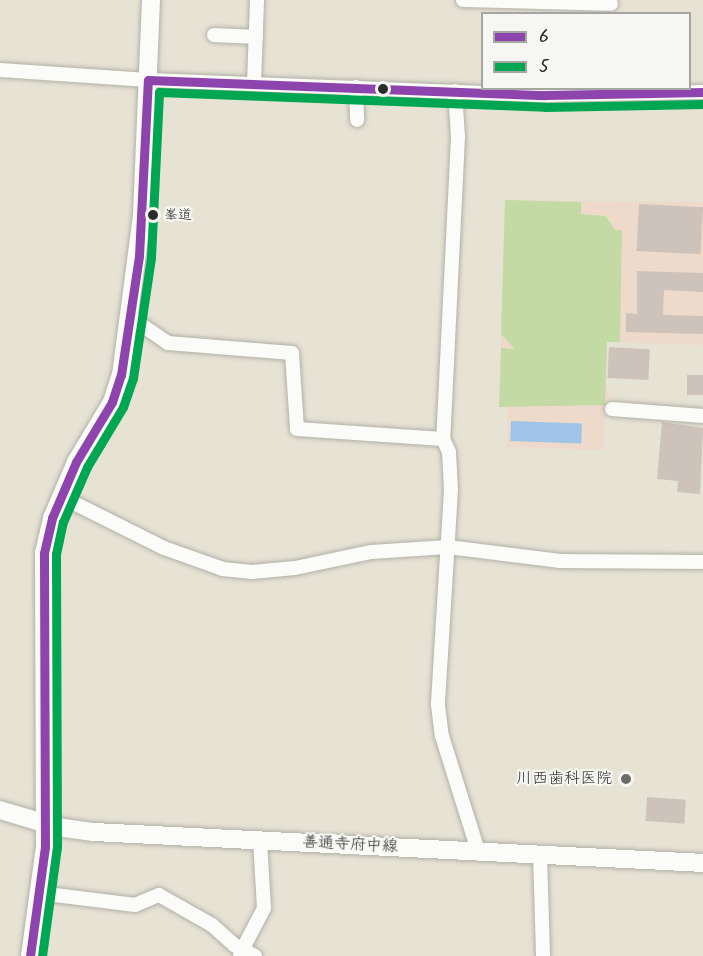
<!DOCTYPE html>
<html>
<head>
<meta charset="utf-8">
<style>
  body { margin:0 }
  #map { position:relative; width:703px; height:956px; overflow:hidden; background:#e6e3d5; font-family:Kalam,"Klee One",sans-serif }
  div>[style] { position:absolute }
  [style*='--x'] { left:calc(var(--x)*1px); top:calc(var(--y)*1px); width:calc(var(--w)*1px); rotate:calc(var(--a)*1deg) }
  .built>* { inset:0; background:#eedacb }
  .green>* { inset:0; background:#c3daa5 }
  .water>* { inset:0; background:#9fc4e7; transform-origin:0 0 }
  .building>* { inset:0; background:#cdc3ba; transform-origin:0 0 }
  .roads { filter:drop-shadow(0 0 2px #b2b0a7) drop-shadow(0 0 2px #b2b0a7) }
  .minor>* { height:14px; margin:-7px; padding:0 7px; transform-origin:7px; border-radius:7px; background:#fbfbf9 }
  .major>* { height:18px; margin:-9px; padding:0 9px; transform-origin:9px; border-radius:9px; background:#fbfbf9 }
  .bus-1>* { height:9px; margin:-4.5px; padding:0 4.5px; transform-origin:4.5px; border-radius:4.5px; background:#8e44ad }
  .bus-2>* { height:9px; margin:-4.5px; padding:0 4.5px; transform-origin:4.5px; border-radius:4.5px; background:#00a651 }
  .dots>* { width:16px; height:16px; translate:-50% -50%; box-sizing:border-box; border:3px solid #f6f6f2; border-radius:50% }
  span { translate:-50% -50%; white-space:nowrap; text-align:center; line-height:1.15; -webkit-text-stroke:4.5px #f6f6f2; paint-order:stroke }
  .bus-label { font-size:14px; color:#2b2b2b }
  .left { translate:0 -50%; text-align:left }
  .poi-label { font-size:16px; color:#2b2b2b }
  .right { translate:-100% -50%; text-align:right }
  .street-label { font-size:16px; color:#2b2b2b }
  .legend { position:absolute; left:481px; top:12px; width:210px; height:78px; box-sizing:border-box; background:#f6f6f2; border:2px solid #a5a5a2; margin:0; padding:8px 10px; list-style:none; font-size:18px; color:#2b2b2b }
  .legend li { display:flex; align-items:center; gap:12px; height:30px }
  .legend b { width:30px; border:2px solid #a5a5a2 }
</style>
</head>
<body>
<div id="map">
  <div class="built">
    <i style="clip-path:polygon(505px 200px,703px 202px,703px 345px,607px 342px,605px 379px,612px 406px,605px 405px,604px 448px,601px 450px,507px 447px,508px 407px,499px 407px)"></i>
  </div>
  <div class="green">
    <i style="clip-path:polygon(505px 200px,581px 202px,581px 214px,606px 216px,615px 230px,622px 230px,620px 342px,607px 342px,605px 405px,499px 407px,501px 348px,515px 349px,501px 334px)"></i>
  </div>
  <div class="water">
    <i style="left:511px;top:421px;width:71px;height:20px;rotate:2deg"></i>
  </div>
  <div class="building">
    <i style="left:639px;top:204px;width:64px;height:47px;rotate:3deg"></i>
    <i style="clip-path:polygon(637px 271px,703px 273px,703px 292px,664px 290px,663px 315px,703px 316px,703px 334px,626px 332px,626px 313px,637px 314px)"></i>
    <i style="left:609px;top:347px;width:41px;height:31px;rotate:3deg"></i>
    <i style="left:687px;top:375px;width:16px;height:20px"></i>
    <i style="clip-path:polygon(662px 422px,703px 428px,700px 494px,677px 492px,678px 481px,657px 479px)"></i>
    <i style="left:647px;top:797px;width:39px;height:24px;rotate:4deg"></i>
  </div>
  <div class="roads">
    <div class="minor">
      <i style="--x:463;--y:0;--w:148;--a:1.5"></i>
      <i style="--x:214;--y:35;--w:42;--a:2.7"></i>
      <i style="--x:0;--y:70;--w:148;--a:3.9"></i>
      <i style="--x:148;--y:80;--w:397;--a:2.2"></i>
      <i style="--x:545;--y:95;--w:158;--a:-1.1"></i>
      <i style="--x:254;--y:83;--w:83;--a:-87.9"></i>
      <i style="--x:356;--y:87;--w:33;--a:88"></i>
      <i style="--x:455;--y:91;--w:46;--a:86.3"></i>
      <i style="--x:458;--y:137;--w:302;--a:92.8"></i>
      <i style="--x:443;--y:439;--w:14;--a:65"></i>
      <i style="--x:449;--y:452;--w:38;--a:87"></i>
      <i style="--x:451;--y:490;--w:215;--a:93.5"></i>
      <i style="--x:438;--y:705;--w:31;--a:83"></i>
      <i style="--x:442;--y:736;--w:121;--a:72.6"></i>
      <i style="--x:130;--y:317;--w:46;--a:34.4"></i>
      <i style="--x:168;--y:343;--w:124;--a:4.6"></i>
      <i style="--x:292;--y:353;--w:76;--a:86.2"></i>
      <i style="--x:297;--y:429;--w:146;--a:3.9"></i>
      <i style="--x:612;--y:409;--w:91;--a:4.4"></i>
      <i style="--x:62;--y:497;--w:114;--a:26.6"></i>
      <i style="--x:164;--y:548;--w:63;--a:19.6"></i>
      <i style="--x:223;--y:569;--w:29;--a:6"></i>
      <i style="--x:252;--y:572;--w:43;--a:-5.3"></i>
      <i style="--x:295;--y:568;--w:78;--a:-11.9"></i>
      <i style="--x:371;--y:552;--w:77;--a:-3.7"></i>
      <i style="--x:448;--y:547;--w:113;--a:7.1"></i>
      <i style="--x:560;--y:561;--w:143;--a:0.4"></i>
      <i style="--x:540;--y:854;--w:102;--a:88.3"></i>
      <i style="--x:39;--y:893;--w:97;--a:7.1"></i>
      <i style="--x:135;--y:905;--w:26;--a:-23"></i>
      <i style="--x:159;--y:895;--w:61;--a:29.5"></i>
      <i style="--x:212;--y:925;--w:30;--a:42"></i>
      <i style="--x:234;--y:945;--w:24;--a:28"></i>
      <i style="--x:240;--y:954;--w:52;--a:-62.4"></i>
      <i style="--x:264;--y:908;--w:67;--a:-93.4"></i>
    </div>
    <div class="major">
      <i style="--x:0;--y:810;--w:59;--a:16.6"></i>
      <i style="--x:57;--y:827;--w:37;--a:8"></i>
      <i style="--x:94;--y:832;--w:610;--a:2.91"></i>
      <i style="--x:30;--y:956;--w:110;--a:-82.2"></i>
      <i style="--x:45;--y:847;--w:294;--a:-90.2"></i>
      <i style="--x:44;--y:553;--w:36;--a:-77"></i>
      <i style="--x:52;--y:518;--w:61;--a:-66.8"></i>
      <i style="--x:76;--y:462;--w:70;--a:-59"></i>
      <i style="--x:112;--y:402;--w:28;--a:-72"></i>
      <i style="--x:121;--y:375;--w:161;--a:-82.5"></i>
      <i style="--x:142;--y:215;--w:215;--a:-87.6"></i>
    </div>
  </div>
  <div class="bus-1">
    <i style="--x:30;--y:956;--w:110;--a:-82.2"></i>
    <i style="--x:45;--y:847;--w:294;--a:-90.2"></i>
    <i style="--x:44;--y:553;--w:36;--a:-77"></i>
    <i style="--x:52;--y:518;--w:61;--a:-66.8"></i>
    <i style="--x:76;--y:462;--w:70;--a:-59"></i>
    <i style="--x:112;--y:402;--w:28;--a:-72"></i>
    <i style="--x:121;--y:375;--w:120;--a:-81.4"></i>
    <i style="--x:139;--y:256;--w:176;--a:-87.1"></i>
    <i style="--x:148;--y:80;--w:397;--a:2.2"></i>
    <i style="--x:545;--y:95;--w:158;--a:-1.1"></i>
  </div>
  <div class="bus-2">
    <i style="--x:42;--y:956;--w:110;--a:-82.2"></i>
    <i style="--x:57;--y:847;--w:293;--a:-90.2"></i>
    <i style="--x:56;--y:554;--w:33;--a:-78"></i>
    <i style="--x:63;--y:522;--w:60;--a:-66.4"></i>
    <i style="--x:87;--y:467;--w:70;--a:-59"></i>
    <i style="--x:123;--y:407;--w:31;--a:-71"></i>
    <i style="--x:133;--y:378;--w:122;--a:-81.5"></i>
    <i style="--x:151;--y:257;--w:165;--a:-87.2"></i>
    <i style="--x:159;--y:92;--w:386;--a:2.2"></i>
    <i style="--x:545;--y:107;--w:158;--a:-1.1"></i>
  </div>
  <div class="dots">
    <i style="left:383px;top:89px;background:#2b2b2b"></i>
    <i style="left:153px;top:215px;background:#2b2b2b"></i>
    <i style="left:626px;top:779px;background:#6c6b66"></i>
  </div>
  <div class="bus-label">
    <span class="left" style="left:164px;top:215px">峯道</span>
  </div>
  <div class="poi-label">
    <span class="right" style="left:612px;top:779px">川西歯科医院</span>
  </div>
  <div class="street-label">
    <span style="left:350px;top:845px;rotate:3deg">善通寺府中線</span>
  </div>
  <ul class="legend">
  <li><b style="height:8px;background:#8e44ad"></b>6</li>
  <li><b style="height:8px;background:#00a651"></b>5</li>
  </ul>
</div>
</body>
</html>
